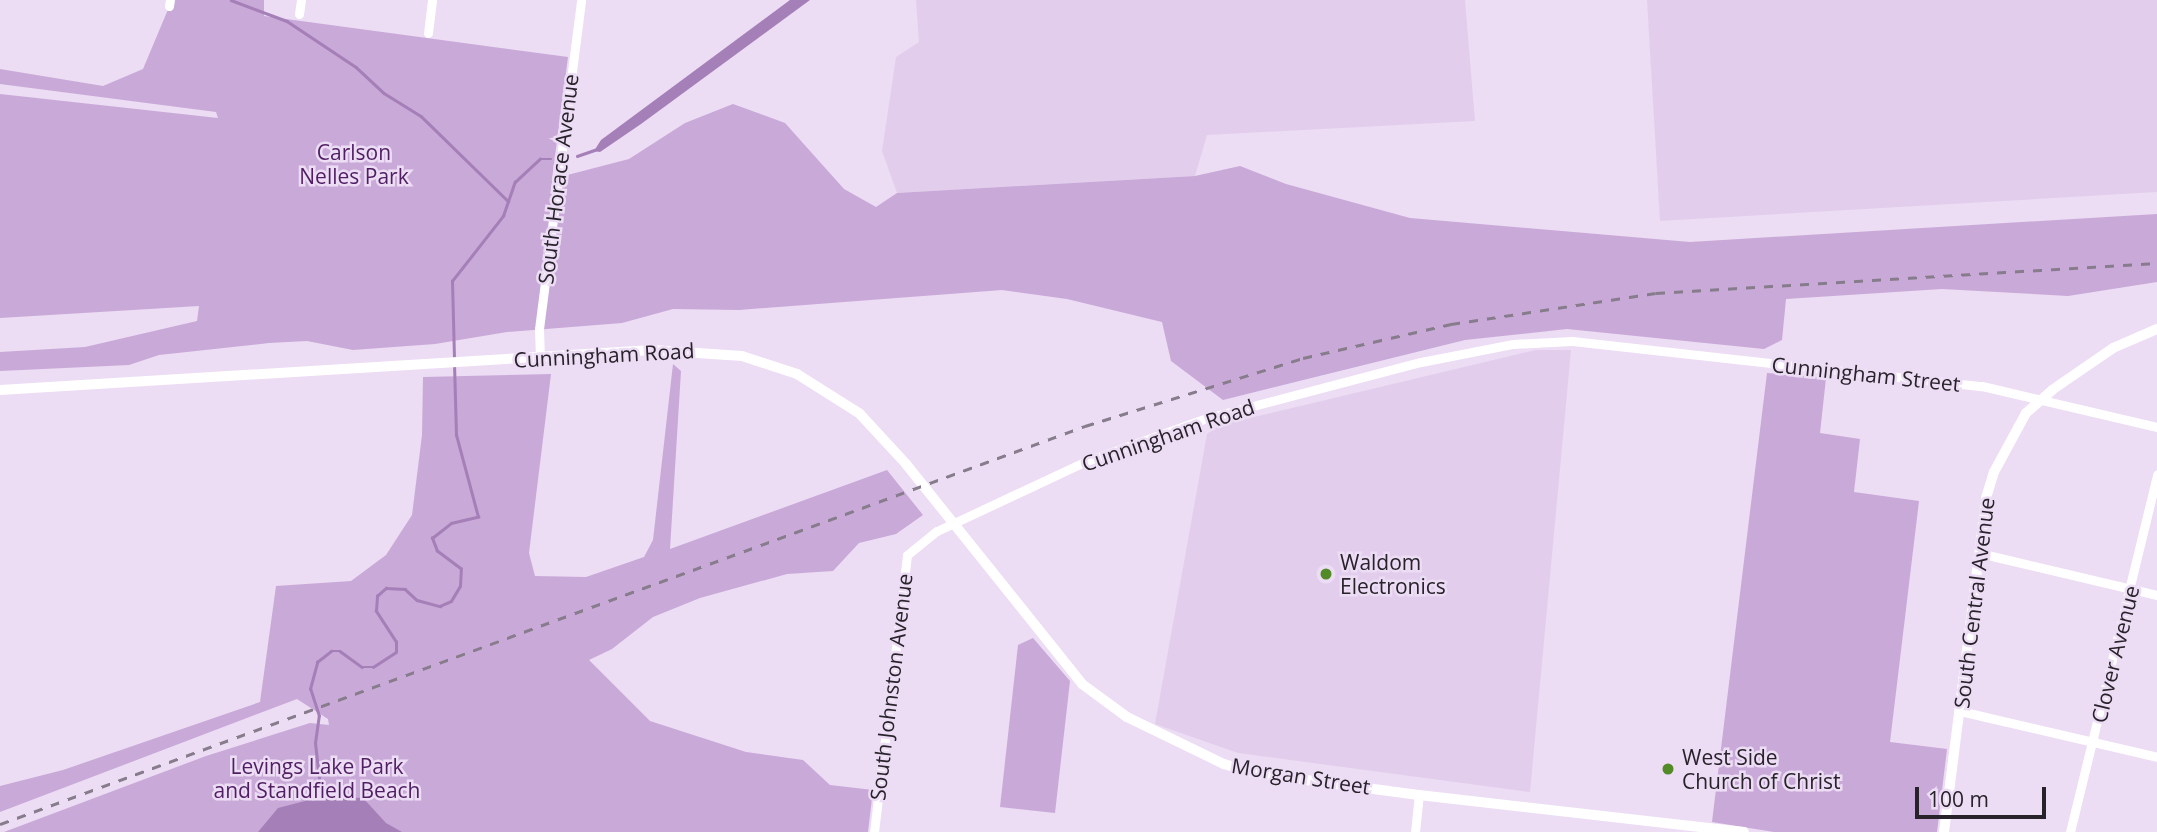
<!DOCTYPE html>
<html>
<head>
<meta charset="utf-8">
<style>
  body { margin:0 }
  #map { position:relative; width:2157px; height:832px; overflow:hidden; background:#ecdcf4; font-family:"Open Sans",sans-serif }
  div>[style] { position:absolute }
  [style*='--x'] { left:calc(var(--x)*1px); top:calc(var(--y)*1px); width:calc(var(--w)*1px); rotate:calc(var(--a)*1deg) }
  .built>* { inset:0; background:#e2ceec }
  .green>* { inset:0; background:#c9a9d8 }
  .water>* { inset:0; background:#a57fb7 }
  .stream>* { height:2.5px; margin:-1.25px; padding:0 1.25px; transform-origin:1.25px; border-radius:1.25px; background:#a57fb7 }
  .minor>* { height:9px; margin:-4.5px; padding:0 4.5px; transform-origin:4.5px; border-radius:4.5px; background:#fff }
  .major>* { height:10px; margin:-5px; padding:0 5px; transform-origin:5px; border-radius:5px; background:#fff }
  .rail>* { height:2.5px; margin-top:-1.25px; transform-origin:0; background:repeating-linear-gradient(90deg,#877c8c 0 9px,transparent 0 18px) }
  .dots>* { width:19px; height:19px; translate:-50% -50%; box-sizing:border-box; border:4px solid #ecdcf4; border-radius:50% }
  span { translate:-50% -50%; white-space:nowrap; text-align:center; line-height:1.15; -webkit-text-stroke:5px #ecdcf4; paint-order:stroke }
  .park-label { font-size:21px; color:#501f63 }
  .street-label { font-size:21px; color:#28222b }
  .poi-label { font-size:21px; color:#28222b }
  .left { translate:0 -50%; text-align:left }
  .scale { position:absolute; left:1915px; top:787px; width:131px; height:32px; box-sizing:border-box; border:4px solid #28222b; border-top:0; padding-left:9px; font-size:21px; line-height:24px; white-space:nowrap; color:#28222b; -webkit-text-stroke:5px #ecdcf4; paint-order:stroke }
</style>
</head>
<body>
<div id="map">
  <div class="built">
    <i style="clip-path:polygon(916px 0,1465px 0,1475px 121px,1207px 135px,1195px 176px,897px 193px,882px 151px,896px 57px,919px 42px)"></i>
    <i style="clip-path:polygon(1647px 0,2157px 0,2157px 192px,1660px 221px)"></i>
    <i style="clip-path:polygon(1536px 350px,1571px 350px,1530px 792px,1238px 753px,1155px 724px,1207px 434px,1220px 425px)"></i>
  </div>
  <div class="green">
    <i style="clip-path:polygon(172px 0,264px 0,264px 16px,568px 57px,552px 179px,629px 159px,685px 123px,733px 104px,785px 123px,844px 189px,876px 207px,897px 193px,1195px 176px,1240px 166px,1286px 184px,1410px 218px,1690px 242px,2157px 214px,2157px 282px,2068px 296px,1942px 289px,1786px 299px,1782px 340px,1764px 349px,1567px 329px,1465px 340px,1223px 400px,1171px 361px,1162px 322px,1067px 299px,1002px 290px,739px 310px,673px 309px,622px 323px,507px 332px,435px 344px,353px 350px,307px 341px,269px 343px,159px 355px,129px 365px,0 371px,0 352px,85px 347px,197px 321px,199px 306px,0 318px,0 94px,218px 118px,216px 112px,0 84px,0 69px,103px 86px,143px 69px)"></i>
    <i style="clip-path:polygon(673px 364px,681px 371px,670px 549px,887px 470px,923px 515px,896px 534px,859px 543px,833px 571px,787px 574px,700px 598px,653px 617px,612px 649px,589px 660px,650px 721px,746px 752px,803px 760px,830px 785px,873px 790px,868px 832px,4px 832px,206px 756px,310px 723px,329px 725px,328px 719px,297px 699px,0 812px,0 786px,63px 770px,260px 702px,276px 586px,351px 581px,386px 555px,412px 515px,422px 435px,423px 377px,551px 374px,529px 553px,535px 576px,586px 577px,644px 557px,653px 540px)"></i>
    <i style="clip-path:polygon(1767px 373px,1826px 378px,1820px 433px,1860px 439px,1854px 492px,1919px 501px,1890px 742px,1947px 749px,1937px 832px,1774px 832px,1712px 822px)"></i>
    <i style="clip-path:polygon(1033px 638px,1070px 681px,1055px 813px,1000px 807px,1018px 645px)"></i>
  </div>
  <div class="water">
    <i style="clip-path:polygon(790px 0,810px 0,641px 124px,600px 152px,594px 151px,601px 140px)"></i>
    <i style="clip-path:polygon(322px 785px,336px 797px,363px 798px,386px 823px,402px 832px,258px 832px,278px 808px,305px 801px,309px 788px)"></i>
  </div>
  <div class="stream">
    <i style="--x:231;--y:0;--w:60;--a:20.6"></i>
    <i style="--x:287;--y:21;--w:83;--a:33.7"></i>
    <i style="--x:356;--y:67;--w:38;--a:43"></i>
    <i style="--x:384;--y:93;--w:44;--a:31.9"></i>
    <i style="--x:421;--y:116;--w:122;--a:44.3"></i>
    <i style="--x:577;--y:156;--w:21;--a:-19"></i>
    <i style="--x:454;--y:358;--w:77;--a:-91.5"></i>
    <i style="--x:452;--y:281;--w:83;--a:-51.9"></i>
    <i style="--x:503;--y:216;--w:36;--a:-71"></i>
    <i style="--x:515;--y:182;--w:34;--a:-43"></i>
    <i style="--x:540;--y:159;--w:11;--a:0"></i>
    <i style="--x:320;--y:787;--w:44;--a:-96.5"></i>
    <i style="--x:315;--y:743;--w:27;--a:-82"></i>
    <i style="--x:319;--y:716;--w:28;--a:-108"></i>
    <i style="--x:310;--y:689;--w:28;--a:-75"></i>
    <i style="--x:317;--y:662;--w:18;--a:-38"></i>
    <i style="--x:331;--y:651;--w:9;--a:0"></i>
    <i style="--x:340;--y:651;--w:27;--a:36"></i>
    <i style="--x:362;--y:667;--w:11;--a:0"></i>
    <i style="--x:373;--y:667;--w:27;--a:-33"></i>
    <i style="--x:396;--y:652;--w:10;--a:-90"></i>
    <i style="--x:396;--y:642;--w:37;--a:-123"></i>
    <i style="--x:376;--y:611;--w:15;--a:-86"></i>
    <i style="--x:377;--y:596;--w:12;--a:-42"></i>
    <i style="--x:386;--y:588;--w:19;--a:3"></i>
    <i style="--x:405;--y:589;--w:16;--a:43"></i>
    <i style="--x:417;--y:600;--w:24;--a:15"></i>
    <i style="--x:440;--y:606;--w:12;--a:-24"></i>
    <i style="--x:451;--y:601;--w:17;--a:-59"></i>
    <i style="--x:460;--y:586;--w:17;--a:-87"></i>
    <i style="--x:461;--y:569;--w:30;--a:-143"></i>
    <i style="--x:437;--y:551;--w:14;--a:-111"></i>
    <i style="--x:432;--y:538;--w:24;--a:-38"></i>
    <i style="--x:451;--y:523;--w:28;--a:-13"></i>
    <i style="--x:478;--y:517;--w:85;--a:-105"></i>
    <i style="--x:456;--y:435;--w:70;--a:-91.6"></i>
  </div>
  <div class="minor">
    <i style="--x:169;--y:6;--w:6;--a:-81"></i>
    <i style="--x:299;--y:14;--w:14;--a:-82"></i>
    <i style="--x:428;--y:33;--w:33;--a:-83"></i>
    <i style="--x:540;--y:358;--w:29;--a:-92"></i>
    <i style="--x:539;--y:329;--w:332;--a:-82.7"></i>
    <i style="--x:1979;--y:553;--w:183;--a:13.3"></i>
    <i style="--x:1960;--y:711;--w:202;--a:13.1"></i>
    <i style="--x:874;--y:832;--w:279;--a:-83.2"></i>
    <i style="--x:907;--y:555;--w:38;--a:-39"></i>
    <i style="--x:937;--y:531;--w:162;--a:-25.1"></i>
    <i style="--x:1084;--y:462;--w:131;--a:-19.7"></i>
    <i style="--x:1207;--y:418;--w:221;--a:-14.7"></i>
    <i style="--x:1421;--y:362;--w:94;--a:-11.1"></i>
    <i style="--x:1513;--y:344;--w:59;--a:-2.9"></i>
    <i style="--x:1572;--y:341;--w:412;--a:6.3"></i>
    <i style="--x:1982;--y:386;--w:180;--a:13.2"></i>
    <i style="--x:1415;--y:832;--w:37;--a:-84"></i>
    <i style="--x:2070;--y:832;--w:368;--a:-76.3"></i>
  </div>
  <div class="major">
    <i style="--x:0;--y:390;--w:654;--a:-3.51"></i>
    <i style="--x:653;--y:350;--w:89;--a:3.9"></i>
    <i style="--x:742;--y:356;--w:58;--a:18.1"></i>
    <i style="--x:797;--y:374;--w:73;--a:32.2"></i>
    <i style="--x:859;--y:413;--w:69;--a:47.3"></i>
    <i style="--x:906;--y:464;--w:282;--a:51.3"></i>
    <i style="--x:1082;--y:684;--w:56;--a:36.3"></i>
    <i style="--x:1127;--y:717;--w:108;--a:25.9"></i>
    <i style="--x:1224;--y:764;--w:31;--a:17"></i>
    <i style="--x:1254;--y:773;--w:166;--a:7.6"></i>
    <i style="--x:1419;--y:795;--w:327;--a:6.5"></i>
    <i style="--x:1944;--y:832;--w:337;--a:-82.8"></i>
    <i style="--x:1986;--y:498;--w:27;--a:-73"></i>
    <i style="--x:1994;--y:472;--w:67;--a:-61.5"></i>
    <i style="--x:2026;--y:413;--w:35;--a:-41"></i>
    <i style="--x:2052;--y:390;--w:74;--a:-34.5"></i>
    <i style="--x:2113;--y:348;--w:48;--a:-23.4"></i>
  </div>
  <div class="rail">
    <i style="--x:0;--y:824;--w:1156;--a:-20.14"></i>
    <i style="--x:1085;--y:426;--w:228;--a:-17.3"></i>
    <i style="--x:1303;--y:358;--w:152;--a:-12.9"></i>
    <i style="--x:1451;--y:324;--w:207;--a:-8.6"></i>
    <i style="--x:1656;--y:293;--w:502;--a:-3.43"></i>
  </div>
  <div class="dots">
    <i style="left:1326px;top:574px;background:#518a27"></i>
    <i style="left:1668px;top:769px;background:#518a27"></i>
  </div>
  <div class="park-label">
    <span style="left:354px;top:164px">Carlson<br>Nelles Park</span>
    <span style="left:317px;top:778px">Levings Lake Park<br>and Standfield Beach</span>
  </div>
  <div class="street-label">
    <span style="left:558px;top:179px;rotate:-83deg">South Horace Avenue</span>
    <span style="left:604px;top:355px;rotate:-3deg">Cunningham Road</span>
    <span style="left:1866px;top:374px;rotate:6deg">Cunningham Street</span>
    <span style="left:1168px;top:435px;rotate:-19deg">Cunningham Road</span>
    <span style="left:1974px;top:603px;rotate:-83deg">South Central Avenue</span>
    <span style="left:2115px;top:654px;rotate:-76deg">Clover Avenue</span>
    <span style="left:891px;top:687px;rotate:-83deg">South Johnston Avenue</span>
    <span style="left:1301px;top:776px;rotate:9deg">Morgan Street</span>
  </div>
  <div class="poi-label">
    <span class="left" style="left:1340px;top:574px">Waldom<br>Electronics</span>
    <span class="left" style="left:1682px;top:769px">West Side<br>Church of Christ</span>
  </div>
  <div class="scale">100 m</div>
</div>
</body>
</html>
